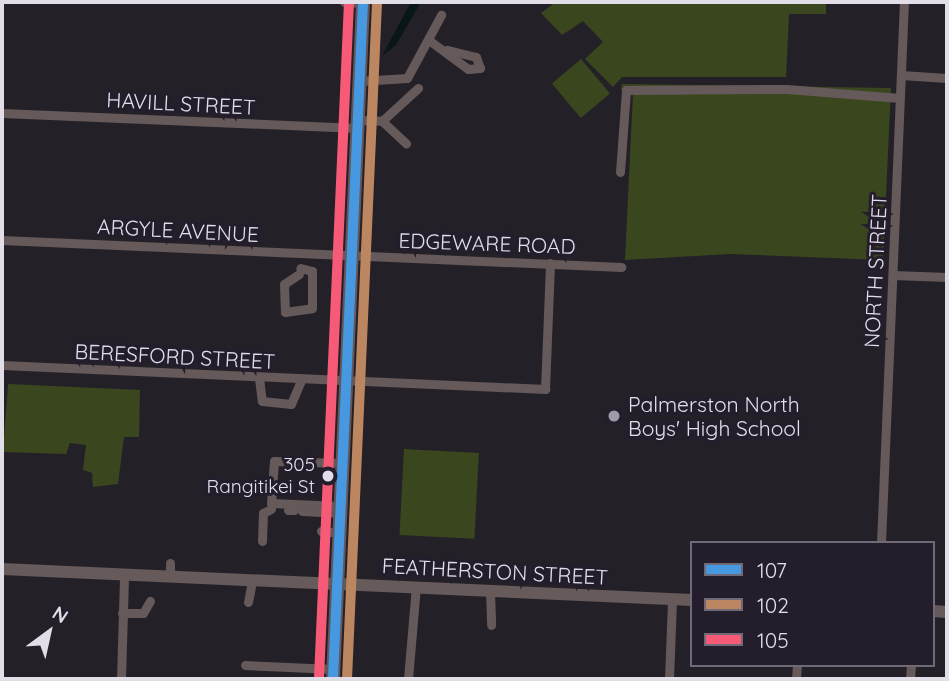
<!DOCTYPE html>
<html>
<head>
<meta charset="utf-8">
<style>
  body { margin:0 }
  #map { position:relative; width:949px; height:681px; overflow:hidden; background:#242028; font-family:Quicksand,sans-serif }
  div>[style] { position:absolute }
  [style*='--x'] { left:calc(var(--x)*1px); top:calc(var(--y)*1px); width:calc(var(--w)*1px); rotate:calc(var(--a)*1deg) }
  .green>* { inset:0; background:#3a471e; transform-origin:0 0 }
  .water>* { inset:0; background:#091618 }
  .minor>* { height:9px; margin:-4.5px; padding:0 4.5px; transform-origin:4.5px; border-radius:4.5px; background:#655959 }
  .major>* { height:12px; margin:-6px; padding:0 6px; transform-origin:6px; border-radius:6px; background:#665a5b }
  .highway>* { height:14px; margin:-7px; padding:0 7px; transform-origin:7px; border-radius:7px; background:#645659 }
  .bus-1>* { height:10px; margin:-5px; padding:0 5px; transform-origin:5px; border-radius:5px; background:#4699e1 }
  .bus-2>* { height:10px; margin:-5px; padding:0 5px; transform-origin:5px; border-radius:5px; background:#bb8660 }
  .bus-3>* { height:10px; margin:-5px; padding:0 5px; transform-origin:5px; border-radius:5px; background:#f75a77 }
  .dots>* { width:19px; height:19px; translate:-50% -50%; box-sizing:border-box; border:4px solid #231d2c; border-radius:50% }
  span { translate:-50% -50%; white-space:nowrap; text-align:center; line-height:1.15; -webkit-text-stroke:6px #231d2c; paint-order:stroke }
  .bus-label { font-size:19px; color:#e2dee8 }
  .right { translate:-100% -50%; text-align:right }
  .street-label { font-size:21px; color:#e2dee8 }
  .poi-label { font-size:21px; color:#e2dee8 }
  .left { translate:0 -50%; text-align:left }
  .frame { position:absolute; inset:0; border:4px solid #e2dee8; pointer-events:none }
  .legend { position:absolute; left:690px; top:541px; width:245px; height:126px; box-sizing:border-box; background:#231d2c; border:2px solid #6f6a77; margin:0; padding:9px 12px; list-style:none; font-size:21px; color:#e2dee8 }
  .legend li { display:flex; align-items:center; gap:14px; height:35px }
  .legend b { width:35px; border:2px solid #6f6a77 }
  .north { position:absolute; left:14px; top:597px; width:70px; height:70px; -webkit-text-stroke:5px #231d2c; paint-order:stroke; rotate:33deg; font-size:19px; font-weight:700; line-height:28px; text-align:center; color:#e2dee8 }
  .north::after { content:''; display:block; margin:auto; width:24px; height:32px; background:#e2dee8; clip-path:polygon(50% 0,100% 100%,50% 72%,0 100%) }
</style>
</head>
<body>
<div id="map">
  <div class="green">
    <i style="clip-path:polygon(556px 2px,826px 2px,826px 14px,789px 14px,786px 77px,622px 77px,613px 87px,585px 59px,603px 42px,583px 21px,562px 35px,541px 13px)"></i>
    <i style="left:581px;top:59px;width:45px;height:38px;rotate:50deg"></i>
    <i style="clip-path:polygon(622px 84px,891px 88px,883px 260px,730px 254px,625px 260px,633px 93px,621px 90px)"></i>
    <i style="clip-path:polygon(8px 384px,140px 390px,139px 437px,124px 437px,118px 484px,93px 487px,92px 473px,83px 470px,86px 445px,70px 443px,66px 454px,3px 452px)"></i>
    <i style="left:404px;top:449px;width:75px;height:86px;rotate:3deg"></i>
  </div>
  <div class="water">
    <i style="clip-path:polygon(411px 2px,421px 2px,396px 45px,382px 56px)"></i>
  </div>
  <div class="minor">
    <i style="--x:344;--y:2;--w:19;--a:3"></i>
    <i style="--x:430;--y:41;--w:47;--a:36.4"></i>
    <i style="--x:468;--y:69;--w:12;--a:-5"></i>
    <i style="--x:480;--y:68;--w:12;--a:-110"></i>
    <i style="--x:476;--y:57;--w:30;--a:-166"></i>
    <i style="--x:901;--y:75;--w:46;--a:3.7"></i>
    <i style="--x:360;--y:81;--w:47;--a:-3.7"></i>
    <i style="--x:407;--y:78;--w:72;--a:-61.6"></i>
    <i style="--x:2;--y:113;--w:356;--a:2.4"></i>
    <i style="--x:358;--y:120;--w:24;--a:2"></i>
    <i style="--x:382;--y:121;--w:33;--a:43"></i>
    <i style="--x:382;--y:121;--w:49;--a:-42.5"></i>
    <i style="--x:620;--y:172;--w:82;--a:-85.8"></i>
    <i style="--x:626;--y:90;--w:161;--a:-0.4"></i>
    <i style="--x:787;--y:89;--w:113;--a:4.6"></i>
    <i style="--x:2;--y:240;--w:620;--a:2.5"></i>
    <i style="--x:299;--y:274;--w:18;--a:146"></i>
    <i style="--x:284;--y:284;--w:28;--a:88"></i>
    <i style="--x:285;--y:312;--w:27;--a:-8"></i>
    <i style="--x:312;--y:308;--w:37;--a:-90"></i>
    <i style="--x:312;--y:271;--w:12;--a:-166"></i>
    <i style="--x:893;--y:275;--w:54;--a:2.1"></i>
    <i style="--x:2;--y:365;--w:544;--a:2.53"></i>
    <i style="--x:545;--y:389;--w:126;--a:-87.7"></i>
    <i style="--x:259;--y:378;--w:23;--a:83"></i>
    <i style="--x:262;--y:401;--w:29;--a:6"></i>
    <i style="--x:291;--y:404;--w:26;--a:-67"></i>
    <i style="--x:340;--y:506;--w:69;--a:-177.5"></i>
    <i style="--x:271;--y:503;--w:42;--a:-85.9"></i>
    <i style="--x:274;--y:461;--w:68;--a:1.7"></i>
    <i style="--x:288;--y:510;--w:6;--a:0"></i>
    <i style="--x:302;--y:511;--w:38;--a:3"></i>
    <i style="--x:321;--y:531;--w:18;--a:6"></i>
    <i style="--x:262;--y:541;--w:28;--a:-88"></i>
    <i style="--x:263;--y:513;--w:9;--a:-27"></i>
    <i style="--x:881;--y:543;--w:541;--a:-87.57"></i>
    <i style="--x:170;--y:577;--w:14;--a:-90"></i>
    <i style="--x:490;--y:591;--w:34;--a:88"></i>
    <i style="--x:248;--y:602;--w:21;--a:-79"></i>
    <i style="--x:122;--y:613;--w:21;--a:0"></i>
    <i style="--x:143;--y:613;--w:14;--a:-60"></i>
    <i style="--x:245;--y:665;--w:89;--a:2.6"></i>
    <i style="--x:121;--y:679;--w:104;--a:-88.3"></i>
    <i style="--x:408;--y:679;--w:93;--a:-85.1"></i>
    <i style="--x:669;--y:679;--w:79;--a:-87.8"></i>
    <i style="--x:796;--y:679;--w:14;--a:-86"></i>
    <i style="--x:910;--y:679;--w:14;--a:-86"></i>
  </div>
  <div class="major">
    <i style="--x:2;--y:569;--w:691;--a:2.57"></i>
    <i style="--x:933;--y:611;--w:14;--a:4"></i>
  </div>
  <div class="highway">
    <i style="--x:333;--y:679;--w:678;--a:-87.46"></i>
  </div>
  <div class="bus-1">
    <i style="--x:333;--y:679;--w:678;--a:-87.46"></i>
  </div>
  <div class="bus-2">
    <i style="--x:347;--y:679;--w:677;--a:-87.46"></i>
  </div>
  <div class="bus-3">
    <i style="--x:319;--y:678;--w:677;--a:-87.46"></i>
  </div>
  <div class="dots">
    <i style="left:614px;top:416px;background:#a09ca5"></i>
    <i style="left:328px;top:476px;background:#e2dee8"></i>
  </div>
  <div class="bus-label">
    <span class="right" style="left:315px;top:476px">305<br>Rangitikei St</span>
  </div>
  <div class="street-label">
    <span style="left:181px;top:103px;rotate:3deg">HAVILL STREET</span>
    <span style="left:178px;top:230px;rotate:3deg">ARGYLE AVENUE</span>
    <span style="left:487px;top:243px;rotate:2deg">EDGEWARE ROAD</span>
    <span style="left:875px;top:271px;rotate:-87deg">NORTH STREET</span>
    <span style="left:175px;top:356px;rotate:3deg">BERESFORD STREET</span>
    <span style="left:495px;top:571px;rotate:3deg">FEATHERSTON STREET</span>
  </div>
  <div class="poi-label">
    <span class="left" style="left:628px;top:416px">Palmerston North<br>Boys' High School</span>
  </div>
  <div class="frame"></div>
  <ul class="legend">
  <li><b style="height:9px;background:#4699e1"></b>107</li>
  <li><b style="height:9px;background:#bb8660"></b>102</li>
  <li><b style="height:9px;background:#f75a77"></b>105</li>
  </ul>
  <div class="north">N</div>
</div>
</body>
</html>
